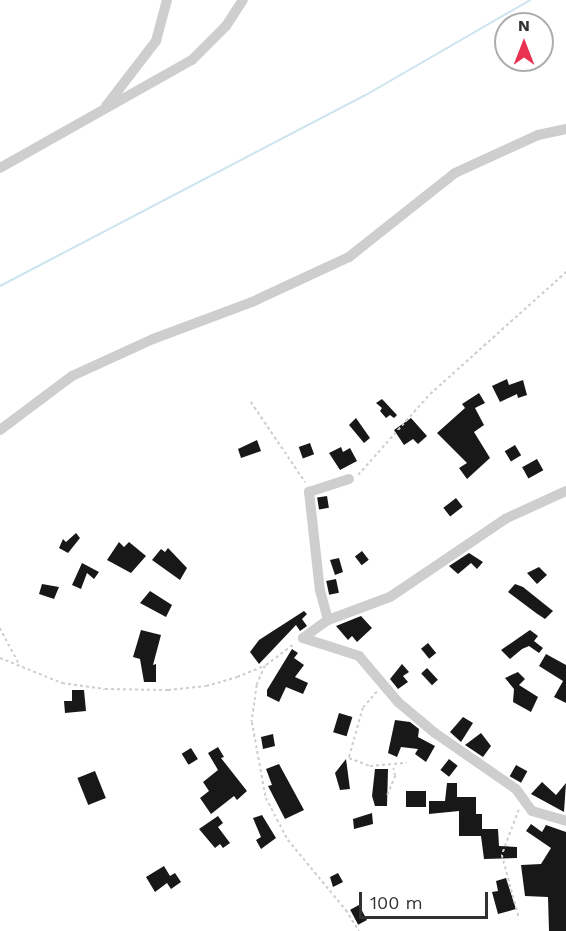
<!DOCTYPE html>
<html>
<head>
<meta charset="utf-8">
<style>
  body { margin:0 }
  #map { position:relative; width:566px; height:931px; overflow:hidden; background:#fff; font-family:"Work Sans",sans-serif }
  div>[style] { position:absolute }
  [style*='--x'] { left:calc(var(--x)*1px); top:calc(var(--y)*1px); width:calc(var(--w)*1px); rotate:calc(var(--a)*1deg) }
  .stream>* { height:2px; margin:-1px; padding:0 1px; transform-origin:1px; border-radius:1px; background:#cbe4ee }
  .building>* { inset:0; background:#181818; transform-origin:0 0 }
  .path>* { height:1.5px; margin-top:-0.75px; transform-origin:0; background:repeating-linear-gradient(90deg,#cecece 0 3px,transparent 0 6px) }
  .minor>* { height:10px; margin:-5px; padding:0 5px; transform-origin:5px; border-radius:5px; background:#cecece }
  span { translate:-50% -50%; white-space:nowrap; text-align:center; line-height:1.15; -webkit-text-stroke:6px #fff; paint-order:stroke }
  .north { position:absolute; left:494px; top:12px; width:60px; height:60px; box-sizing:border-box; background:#fff; border:2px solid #adadad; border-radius:50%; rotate:0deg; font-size:16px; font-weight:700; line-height:24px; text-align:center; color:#313131 }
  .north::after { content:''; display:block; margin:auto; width:21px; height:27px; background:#e93251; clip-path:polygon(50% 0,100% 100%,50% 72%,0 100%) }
  .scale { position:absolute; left:359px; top:892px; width:129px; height:27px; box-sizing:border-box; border:3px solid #313131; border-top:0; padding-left:8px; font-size:18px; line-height:21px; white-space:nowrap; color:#313131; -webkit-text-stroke:4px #fff; paint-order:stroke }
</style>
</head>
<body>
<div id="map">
  <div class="stream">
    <i style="--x:0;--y:286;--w:411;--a:-27.6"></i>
    <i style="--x:364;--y:96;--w:192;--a:-30"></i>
  </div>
  <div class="building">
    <i style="clip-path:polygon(507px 379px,509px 385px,523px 380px,527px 395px,518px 398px,517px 394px,500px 402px,492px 386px)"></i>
    <i style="clip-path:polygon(479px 393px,485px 403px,475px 408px,484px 425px,474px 432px,490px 458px,467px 479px,459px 468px,467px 463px,437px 433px,465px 408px,462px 404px)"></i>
    <i style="clip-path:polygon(382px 399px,397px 415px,394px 418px,390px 415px,386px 418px,380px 411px,382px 408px,376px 403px)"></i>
    <i style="clip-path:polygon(356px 418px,370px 438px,364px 443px,349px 425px)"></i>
    <i style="clip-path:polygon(411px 418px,427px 436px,418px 444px,413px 439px,404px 445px,394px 430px)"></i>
    <i style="clip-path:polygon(257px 440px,261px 451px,241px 458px,238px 449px)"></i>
    <i style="left:310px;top:443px;width:12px;height:12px;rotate:70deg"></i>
    <i style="left:515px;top:445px;width:12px;height:12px;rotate:59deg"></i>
    <i style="clip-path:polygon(341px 447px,343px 452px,350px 448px,357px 461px,340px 470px,329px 453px)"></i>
    <i style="left:537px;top:459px;width:13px;height:17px;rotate:61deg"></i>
    <i style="left:327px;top:496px;width:12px;height:10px;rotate:81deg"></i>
    <i style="left:456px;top:498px;width:11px;height:16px;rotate:52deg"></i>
    <i style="clip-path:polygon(76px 533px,80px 538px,68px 553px,59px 548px,63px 539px,66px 542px)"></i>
    <i style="clip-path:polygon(119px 542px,124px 547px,129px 542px,146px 556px,131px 573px,107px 560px)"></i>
    <i style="clip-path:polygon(168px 548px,187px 568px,180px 580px,152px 560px,161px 549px,165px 552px)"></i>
    <i style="left:362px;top:551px;width:11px;height:9px;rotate:52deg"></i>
    <i style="clip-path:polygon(469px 553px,483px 562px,477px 569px,471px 563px,458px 574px,449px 566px)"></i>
    <i style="clip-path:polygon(339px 558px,343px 572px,335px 575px,330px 560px)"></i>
    <i style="clip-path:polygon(82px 563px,99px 572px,94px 579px,87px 573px,81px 589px,72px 585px)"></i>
    <i style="clip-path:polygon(539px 567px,547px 575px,537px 584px,527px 573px)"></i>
    <i style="left:336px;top:579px;width:14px;height:10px;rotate:78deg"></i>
    <i style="clip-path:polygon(42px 584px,59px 587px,54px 599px,39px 594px)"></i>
    <i style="clip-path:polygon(515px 584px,523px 587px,553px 611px,545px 619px,536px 613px,508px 592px)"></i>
    <i style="clip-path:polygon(150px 591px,172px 605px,166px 617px,140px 603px)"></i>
    <i style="clip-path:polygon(304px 611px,307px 614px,302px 619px,307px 626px,300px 631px,296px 625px,259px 664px,250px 652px,259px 640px)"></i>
    <i style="clip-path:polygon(361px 616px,372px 628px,357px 642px,352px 636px,348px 640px,336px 626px)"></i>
    <i style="clip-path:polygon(141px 630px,161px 635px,153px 665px,156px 664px,156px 682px,144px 682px,140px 659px,133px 657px)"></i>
    <i style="clip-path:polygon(530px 630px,538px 636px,534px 641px,543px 648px,539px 653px,529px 646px,522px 649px,510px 659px,501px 650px)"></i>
    <i style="left:428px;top:643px;width:13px;height:9px;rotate:51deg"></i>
    <i style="clip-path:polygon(292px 649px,298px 653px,294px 658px,304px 665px,295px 677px,308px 683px,303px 694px,286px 687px,279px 702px,267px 696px,267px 690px)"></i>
    <i style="clip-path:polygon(546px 654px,566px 665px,566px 703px,554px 697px,563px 681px,539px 666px)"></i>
    <i style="clip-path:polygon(402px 664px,409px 672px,403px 676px,408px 682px,398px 689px,390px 679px)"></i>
    <i style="left:427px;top:668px;width:16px;height:8px;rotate:47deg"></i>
    <i style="clip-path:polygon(518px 672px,525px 679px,519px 685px,538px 697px,531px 712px,513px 702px,514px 689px,505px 678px)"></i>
    <i style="clip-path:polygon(72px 690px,84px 690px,86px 711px,65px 713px,64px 701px,72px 701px)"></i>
    <i style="left:339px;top:713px;width:14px;height:20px;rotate:17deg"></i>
    <i style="clip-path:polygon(463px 717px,473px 723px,461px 742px,450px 732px)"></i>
    <i style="clip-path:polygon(395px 720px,410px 722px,419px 729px,418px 737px,435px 746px,426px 762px,415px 754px,418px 749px,401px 747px,397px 757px,388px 753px)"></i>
    <i style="clip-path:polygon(481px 733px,491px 746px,483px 757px,465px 745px)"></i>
    <i style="clip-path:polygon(273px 734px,275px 746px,263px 749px,261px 737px)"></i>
    <i style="clip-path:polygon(218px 747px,224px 757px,221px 758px,247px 791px,237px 800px,234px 796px,211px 814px,200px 798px,209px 791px,203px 782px,218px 770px,208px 753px)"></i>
    <i style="left:191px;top:748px;width:13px;height:11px;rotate:58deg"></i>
    <i style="clip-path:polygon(346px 759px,350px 789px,340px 790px,335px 773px)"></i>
    <i style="left:449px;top:759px;width:11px;height:14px;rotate:38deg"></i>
    <i style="clip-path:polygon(279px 764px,304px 810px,285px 819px,268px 786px,272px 785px,266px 769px)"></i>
    <i style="left:516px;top:765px;width:13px;height:13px;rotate:29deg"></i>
    <i style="clip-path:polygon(375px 769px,388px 769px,387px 806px,375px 806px,372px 796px)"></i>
    <i style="left:95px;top:771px;width:29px;height:19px;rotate:68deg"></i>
    <i style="clip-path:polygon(542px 782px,556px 795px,566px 783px,564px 812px,531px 794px)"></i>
    <i style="clip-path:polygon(447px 783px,457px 783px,457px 797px,476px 797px,476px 814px,482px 814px,482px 829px,498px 829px,499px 846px,517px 847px,517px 858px,484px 859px,481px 836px,459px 836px,459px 811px,429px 814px,429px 801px,445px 801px)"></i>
    <i style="left:406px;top:791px;width:20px;height:16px"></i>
    <i style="clip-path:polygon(372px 813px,373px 824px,354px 829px,353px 819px)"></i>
    <i style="clip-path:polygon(262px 815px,276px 838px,261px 849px,256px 840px,261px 837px,253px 818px)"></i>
    <i style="clip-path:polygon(218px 816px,223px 823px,218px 827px,230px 843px,223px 848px,220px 844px,215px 848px,199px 829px)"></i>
    <i style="clip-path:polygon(531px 824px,542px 832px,546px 825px,566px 832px,566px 931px,549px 931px,548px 897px,525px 896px,521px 865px,541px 864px,551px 848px,526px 831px)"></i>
    <i style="clip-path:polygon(164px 866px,170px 876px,175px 873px,181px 882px,171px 889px,167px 883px,155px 892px,146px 877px)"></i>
    <i style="clip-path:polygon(338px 873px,343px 882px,333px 887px,330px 877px)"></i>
    <i style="clip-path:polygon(506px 878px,516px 909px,498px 914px,492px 892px,498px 891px,496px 881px)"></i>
    <i style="left:359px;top:905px;width:17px;height:10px;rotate:62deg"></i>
  </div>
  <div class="path">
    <i style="--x:251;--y:402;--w:97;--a:56"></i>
    <i style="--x:358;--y:475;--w:108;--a:-48.4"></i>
    <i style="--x:430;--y:394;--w:183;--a:-41.9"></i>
    <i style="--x:0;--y:628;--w:41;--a:62.2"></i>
    <i style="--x:0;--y:658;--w:67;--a:22"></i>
    <i style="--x:62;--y:683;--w:43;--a:7.9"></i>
    <i style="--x:105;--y:689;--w:63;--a:0.9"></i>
    <i style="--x:168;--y:690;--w:38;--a:-6"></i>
    <i style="--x:206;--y:686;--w:32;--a:-16"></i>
    <i style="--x:237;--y:677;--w:31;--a:-22"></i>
    <i style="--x:266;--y:665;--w:35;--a:-37"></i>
    <i style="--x:265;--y:666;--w:21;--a:113"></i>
    <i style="--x:257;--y:685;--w:37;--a:98"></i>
    <i style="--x:252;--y:722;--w:77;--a:79.6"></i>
    <i style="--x:266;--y:798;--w:47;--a:62.4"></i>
    <i style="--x:288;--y:840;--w:91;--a:50.4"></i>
    <i style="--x:346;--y:910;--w:25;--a:58"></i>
    <i style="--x:377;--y:692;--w:21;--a:131"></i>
    <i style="--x:363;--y:708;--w:52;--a:105.6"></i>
    <i style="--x:349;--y:758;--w:22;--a:21"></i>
    <i style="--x:370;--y:766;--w:37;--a:-5"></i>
    <i style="--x:387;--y:795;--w:21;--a:-67"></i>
    <i style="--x:395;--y:776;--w:8;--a:-104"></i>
    <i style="--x:519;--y:810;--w:48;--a:110.7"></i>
    <i style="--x:502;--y:855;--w:65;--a:74.9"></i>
  </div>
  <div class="minor">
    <i style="--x:106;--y:106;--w:82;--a:-52.4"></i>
    <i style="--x:156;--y:41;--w:42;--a:-75"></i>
    <i style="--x:0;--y:168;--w:220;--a:-29.4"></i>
    <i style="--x:192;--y:60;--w:48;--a:-45"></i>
    <i style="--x:226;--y:26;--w:31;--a:-57"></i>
    <i style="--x:0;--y:430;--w:90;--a:-36.9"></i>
    <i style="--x:72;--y:376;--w:89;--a:-24.6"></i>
    <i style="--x:153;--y:339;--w:106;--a:-20.5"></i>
    <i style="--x:252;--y:302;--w:107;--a:-24.9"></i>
    <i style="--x:349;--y:257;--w:135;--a:-38.4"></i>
    <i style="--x:455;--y:173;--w:91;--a:-24.6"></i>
    <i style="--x:538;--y:135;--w:29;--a:-12"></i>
    <i style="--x:328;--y:620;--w:30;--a:-105"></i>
    <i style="--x:320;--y:591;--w:100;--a:-96.3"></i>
    <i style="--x:309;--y:492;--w:42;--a:-18"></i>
    <i style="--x:303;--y:638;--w:59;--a:17.8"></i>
    <i style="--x:359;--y:656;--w:60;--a:49.7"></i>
    <i style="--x:398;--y:702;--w:48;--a:40"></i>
    <i style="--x:435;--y:733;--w:98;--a:34.7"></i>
    <i style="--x:516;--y:789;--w:27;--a:54"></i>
    <i style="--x:532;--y:811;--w:35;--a:16"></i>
    <i style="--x:303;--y:638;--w:31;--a:-36"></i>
    <i style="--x:328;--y:620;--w:66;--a:-20.4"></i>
    <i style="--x:390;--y:597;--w:139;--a:-34.1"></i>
    <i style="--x:505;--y:519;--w:67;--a:-24.7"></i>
  </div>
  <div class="north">N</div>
  <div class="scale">100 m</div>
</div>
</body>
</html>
